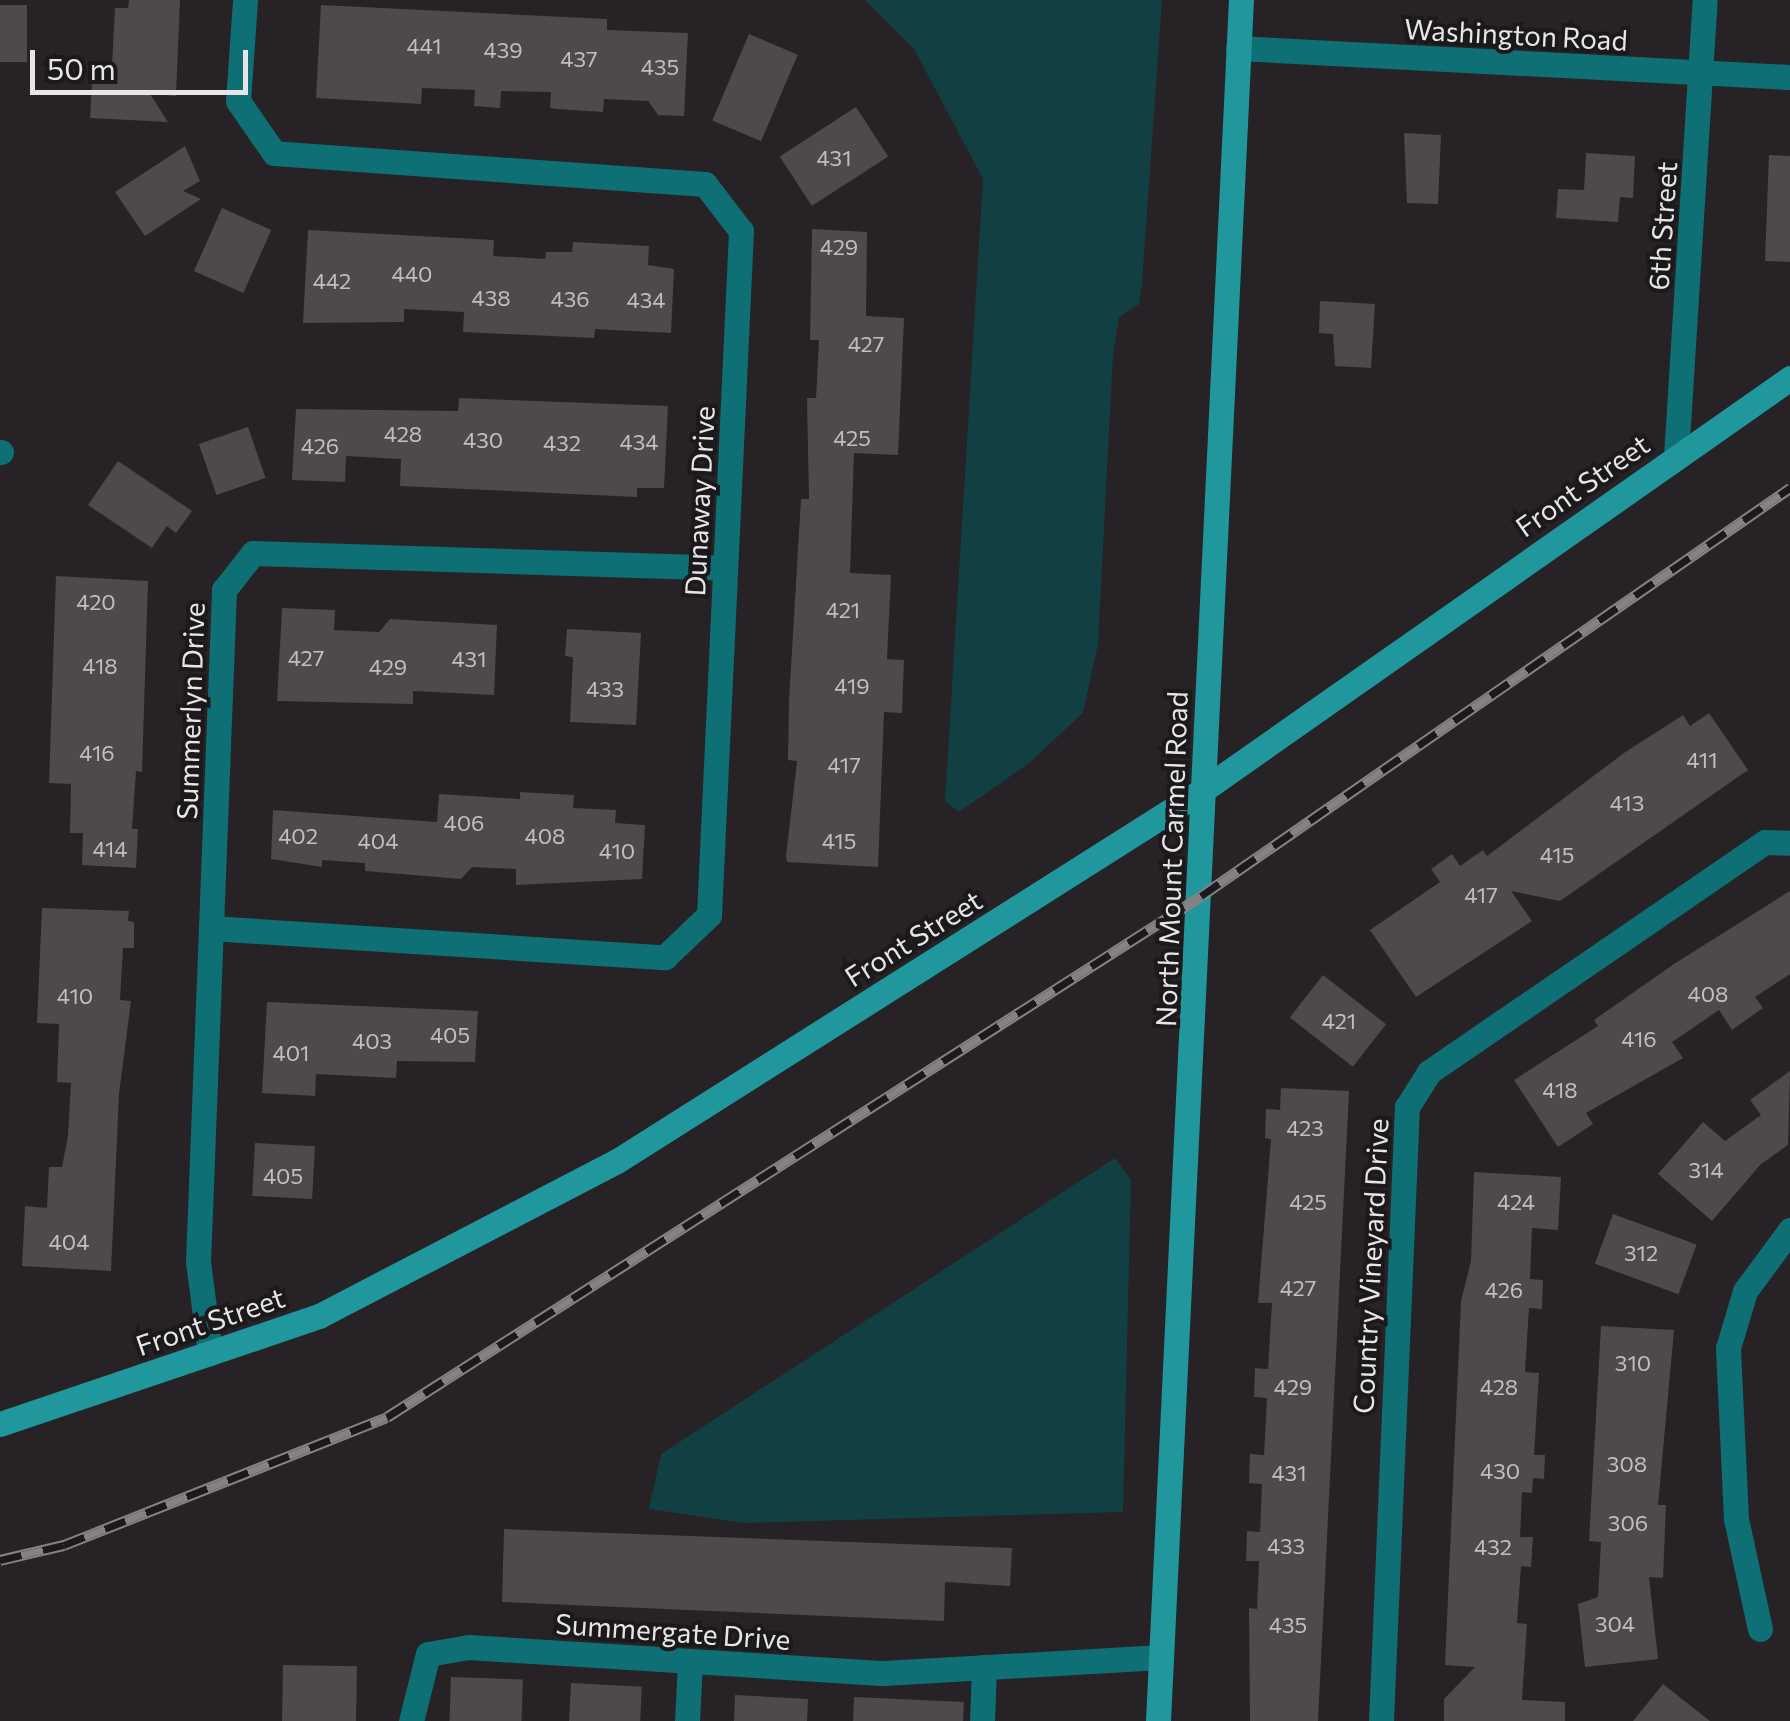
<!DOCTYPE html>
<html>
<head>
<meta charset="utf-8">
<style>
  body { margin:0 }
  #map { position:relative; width:1790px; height:1721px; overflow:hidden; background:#262225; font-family:Commissioner,sans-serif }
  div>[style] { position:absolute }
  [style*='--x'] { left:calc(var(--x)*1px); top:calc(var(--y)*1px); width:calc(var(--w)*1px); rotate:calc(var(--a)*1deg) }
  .water>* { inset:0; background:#123f41 }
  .building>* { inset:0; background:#4d494c; transform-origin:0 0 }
  .street>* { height:25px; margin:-12.5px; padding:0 12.5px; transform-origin:12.5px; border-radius:12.5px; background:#0e6f75 }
  .secondary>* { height:25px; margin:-12.5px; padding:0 12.5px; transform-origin:12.5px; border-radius:12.5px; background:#20969d }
  .rail>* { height:11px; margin-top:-5.5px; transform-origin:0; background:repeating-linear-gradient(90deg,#1c191c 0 22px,#858284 0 44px); box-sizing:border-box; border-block:2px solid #858284 }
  span { translate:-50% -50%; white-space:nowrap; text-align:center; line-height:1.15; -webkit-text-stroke:8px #1c191c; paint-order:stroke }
  .number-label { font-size:22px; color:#c0bec0 }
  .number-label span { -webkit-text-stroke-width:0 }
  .street-label { font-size:28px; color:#e7e5e6 }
  .scale { position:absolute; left:30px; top:50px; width:218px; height:45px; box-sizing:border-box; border:5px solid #e7e5e6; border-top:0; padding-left:12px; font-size:30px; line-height:35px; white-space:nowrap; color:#e7e5e6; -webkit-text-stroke:8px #1c191c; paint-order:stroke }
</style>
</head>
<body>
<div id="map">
  <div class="water">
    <i style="clip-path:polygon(865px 0,1162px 0,1142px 284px,1139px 304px,1119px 317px,1113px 355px,1098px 644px,1083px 713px,1028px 764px,959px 812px,945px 801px,983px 179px,914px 49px)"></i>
    <i style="clip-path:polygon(1115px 1158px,1131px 1180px,1123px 1512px,744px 1523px,649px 1509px,661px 1454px)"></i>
  </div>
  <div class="building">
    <i style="clip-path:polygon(129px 0,180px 0,176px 96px,150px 94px,168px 122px,90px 118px,93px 65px,112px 66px,115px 8px,128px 8px)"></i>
    <i style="left:0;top:5px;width:27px;height:57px"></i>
    <i style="clip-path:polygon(321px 5px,607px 19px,607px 30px,688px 33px,684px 116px,658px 115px,648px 101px,604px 99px,603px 112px,556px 109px,550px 108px,551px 92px,501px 91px,500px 108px,474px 106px,475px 90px,422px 88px,421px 104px,316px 98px)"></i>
    <i style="left:749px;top:34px;width:53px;height:94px;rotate:23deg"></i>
    <i style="left:856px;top:107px;width:59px;height:91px;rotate:57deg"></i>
    <i style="clip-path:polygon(1404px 133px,1441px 135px,1438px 204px,1407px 203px)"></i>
    <i style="clip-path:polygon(185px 146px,200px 181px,183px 191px,201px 199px,145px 236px,115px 192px)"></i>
    <i style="clip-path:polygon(1586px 153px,1635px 156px,1633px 198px,1620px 197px,1618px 222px,1556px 218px,1558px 189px,1584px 190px)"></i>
    <i style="clip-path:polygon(1769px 155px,1790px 156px,1790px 262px,1765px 261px)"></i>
    <i style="left:222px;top:208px;width:54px;height:69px;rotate:24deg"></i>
    <i style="clip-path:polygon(812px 229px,867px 232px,866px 316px,904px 318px,898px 455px,854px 453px,850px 573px,891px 575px,887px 659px,904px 660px,902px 713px,884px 712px,878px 867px,787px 862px,786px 856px,797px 761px,788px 760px,789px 701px,801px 499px,809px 499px,807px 398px,816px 398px,819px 340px,810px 340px)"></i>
    <i style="clip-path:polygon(308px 230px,494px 240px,493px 256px,545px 259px,546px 252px,572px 252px,573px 242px,649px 246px,648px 265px,674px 269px,671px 333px,595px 329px,594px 338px,463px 332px,464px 312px,404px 309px,404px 322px,303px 323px)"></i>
    <i style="clip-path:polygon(1320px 301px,1375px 304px,1371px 368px,1335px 366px,1333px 334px,1319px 333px)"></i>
    <i style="clip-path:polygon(459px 398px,668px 406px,664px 488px,637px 488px,637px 497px,400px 486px,401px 459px,346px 456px,345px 482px,292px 480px,296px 409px,458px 411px)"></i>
    <i style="left:248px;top:427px;width:54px;height:52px;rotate:71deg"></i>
    <i style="clip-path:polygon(118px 461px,192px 511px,176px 533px,167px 526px,152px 548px,88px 505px)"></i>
    <i style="clip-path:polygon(56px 576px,148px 581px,142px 772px,136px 771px,132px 829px,138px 829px,136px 868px,82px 865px,83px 833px,70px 833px,71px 784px,49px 783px)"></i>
    <i style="clip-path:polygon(282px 608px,335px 610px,334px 630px,379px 632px,390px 619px,497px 625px,494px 695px,413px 691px,413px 704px,277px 701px)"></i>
    <i style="clip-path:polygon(567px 629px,641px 633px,636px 725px,570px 722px,573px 657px,565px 656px)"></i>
    <i style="clip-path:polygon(1709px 713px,1748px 770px,1560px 901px,1511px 891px,1532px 921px,1416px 997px,1370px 930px,1440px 882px,1431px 869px,1452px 854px,1460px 866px,1483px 850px,1487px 856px,1624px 753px,1683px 715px,1690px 726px)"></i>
    <i style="clip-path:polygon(520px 792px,574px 795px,573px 808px,616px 810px,615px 823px,645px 825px,642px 879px,516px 885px,516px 869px,472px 867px,461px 879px,365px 871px,365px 863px,322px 860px,322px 867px,271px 859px,273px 810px,437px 822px,439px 794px,520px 799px)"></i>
    <i style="clip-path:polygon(1790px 891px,1790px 974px,1755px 997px,1763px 1008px,1732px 1030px,1719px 1010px,1672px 1042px,1683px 1058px,1586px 1113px,1593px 1124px,1558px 1147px,1514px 1080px,1598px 1026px,1594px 1020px,1674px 964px)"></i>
    <i style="clip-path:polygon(42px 908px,129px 911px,128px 921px,134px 922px,134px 948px,123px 948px,120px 1000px,131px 1001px,119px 1094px,111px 1271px,22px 1266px,25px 1206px,47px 1208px,49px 1167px,62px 1167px,68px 1136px,71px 1083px,57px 1082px,59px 1024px,37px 1023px)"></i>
    <i style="left:1323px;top:975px;width:80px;height:54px;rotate:38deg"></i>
    <i style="clip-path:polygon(267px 1002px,478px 1011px,475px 1062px,397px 1061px,396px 1078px,316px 1074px,315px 1096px,262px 1093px)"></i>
    <i style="clip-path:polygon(1790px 1071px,1788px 1145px,1761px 1164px,1712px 1221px,1658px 1174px,1703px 1122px,1725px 1141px,1761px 1115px,1750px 1100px)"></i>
    <i style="clip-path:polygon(1281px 1088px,1349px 1091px,1318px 1721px,1250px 1721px,1249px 1608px,1257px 1609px,1259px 1561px,1246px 1561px,1247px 1531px,1260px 1532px,1262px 1484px,1249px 1483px,1250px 1454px,1264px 1455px,1267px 1398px,1254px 1397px,1255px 1368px,1268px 1369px,1272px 1303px,1258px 1303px,1271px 1139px,1265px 1138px,1266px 1109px,1280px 1110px)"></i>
    <i style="left:255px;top:1143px;width:60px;height:53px;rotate:3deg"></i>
    <i style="clip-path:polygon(1474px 1172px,1561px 1177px,1558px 1230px,1532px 1228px,1530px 1279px,1543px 1280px,1542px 1309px,1529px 1308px,1525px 1372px,1539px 1373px,1534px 1455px,1545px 1455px,1544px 1479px,1533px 1478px,1532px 1493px,1522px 1492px,1520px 1537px,1533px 1537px,1531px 1567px,1521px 1566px,1517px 1623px,1527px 1624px,1522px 1700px,1565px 1702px,1565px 1721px,1444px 1721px,1444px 1699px,1475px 1667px,1445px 1665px,1461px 1301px,1471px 1261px)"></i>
    <i style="left:1613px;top:1214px;width:89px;height:53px;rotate:20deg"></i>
    <i style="clip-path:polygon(1601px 1326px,1674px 1330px,1658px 1505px,1666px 1505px,1663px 1578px,1649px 1577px,1658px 1659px,1585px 1667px,1578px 1604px,1598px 1597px,1601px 1542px,1589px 1541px)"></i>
    <i style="clip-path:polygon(504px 1529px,1012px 1548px,1010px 1586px,945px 1582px,944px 1621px,502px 1602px)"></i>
    <i style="left:283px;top:1665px;width:74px;height:56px;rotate:1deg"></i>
    <i style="left:451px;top:1677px;width:72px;height:44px;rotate:2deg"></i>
    <i style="left:571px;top:1683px;width:71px;height:38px;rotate:3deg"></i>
    <i style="clip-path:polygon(1663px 1684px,1710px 1721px,1633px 1721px)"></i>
    <i style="clip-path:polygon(735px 1695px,808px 1699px,807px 1721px,734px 1721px)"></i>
    <i style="clip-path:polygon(854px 1697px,964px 1702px,963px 1721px,853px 1721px)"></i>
  </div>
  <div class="street">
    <i style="--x:1238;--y:48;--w:553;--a:3.01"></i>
    <i style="--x:0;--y:452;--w:1;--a:0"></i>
    <i style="--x:1676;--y:456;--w:457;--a:-86.4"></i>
    <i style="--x:211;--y:928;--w:455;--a:3.7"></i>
    <i style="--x:665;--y:957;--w:61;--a:-43.7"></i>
    <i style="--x:709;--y:915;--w:685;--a:-87.32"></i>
    <i style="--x:741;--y:231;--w:59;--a:-127.5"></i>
    <i style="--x:705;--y:184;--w:432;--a:-175.9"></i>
    <i style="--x:274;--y:153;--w:63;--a:-124.7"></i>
    <i style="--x:238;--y:101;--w:101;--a:-86"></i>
    <i style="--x:210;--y:1353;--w:92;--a:-97.5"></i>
    <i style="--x:198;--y:1262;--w:673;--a:-87.78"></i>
    <i style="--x:224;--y:590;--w:47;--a:-51.9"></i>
    <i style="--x:253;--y:553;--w:472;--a:1.8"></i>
    <i style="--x:1760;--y:1629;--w:113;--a:-102.3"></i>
    <i style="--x:1736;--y:1519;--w:171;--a:-92.7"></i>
    <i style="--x:1728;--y:1348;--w:59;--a:-73.4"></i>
    <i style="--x:1745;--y:1291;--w:76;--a:-53.6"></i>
    <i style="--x:411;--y:1721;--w:69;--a:-75.8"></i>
    <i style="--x:428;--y:1654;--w:41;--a:-9.9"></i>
    <i style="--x:468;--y:1647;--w:417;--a:3.6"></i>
    <i style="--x:884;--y:1673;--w:277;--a:-3.3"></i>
    <i style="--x:687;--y:1721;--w:60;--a:-87.1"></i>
    <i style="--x:982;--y:1721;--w:54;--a:-87.9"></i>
    <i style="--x:1381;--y:1721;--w:615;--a:-87.58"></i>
    <i style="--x:1407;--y:1107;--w:41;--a:-57.8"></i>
    <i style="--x:1429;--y:1072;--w:407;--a:-34.4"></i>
    <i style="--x:1765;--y:842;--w:25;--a:2"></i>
  </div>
  <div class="secondary">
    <i style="--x:0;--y:1424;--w:337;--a:-18.7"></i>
    <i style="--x:319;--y:1316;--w:336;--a:-27.5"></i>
    <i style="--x:617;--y:1161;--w:694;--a:-32.34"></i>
    <i style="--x:1203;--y:790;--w:717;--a:-35.06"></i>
    <i style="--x:1158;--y:1721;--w:1723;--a:-87.24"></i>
  </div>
  <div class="rail">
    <i style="--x:0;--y:1560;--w:66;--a:-13.2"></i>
    <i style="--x:64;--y:1545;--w:347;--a:-21.6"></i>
    <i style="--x:387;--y:1417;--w:966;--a:-32.62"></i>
    <i style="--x:1201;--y:896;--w:717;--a:-34.71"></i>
  </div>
  <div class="number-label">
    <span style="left:424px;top:46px">441</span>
    <span style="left:503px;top:50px">439</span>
    <span style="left:579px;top:59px">437</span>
    <span style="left:660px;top:67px">435</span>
    <span style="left:834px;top:158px">431</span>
    <span style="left:839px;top:247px">429</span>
    <span style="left:412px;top:274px">440</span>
    <span style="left:332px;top:281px">442</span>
    <span style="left:491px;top:298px">438</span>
    <span style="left:570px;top:299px">436</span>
    <span style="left:646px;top:300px">434</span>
    <span style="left:866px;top:344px">427</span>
    <span style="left:403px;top:434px">428</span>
    <span style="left:852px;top:438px">425</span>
    <span style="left:483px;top:440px">430</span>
    <span style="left:639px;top:442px">434</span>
    <span style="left:562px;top:443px">432</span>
    <span style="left:320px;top:446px">426</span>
    <span style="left:96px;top:602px">420</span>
    <span style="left:843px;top:610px">421</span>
    <span style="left:306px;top:658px">427</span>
    <span style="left:469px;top:659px">431</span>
    <span style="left:100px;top:666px">418</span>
    <span style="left:388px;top:667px">429</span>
    <span style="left:852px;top:686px">419</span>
    <span style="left:605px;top:689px">433</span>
    <span style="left:97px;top:753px">416</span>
    <span style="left:1702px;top:760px">411</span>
    <span style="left:844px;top:765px">417</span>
    <span style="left:1627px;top:803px">413</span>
    <span style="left:464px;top:823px">406</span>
    <span style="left:298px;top:836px">402</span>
    <span style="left:545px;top:836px">408</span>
    <span style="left:378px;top:841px">404</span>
    <span style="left:839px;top:841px">415</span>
    <span style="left:110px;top:849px">414</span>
    <span style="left:617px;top:851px">410</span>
    <span style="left:1557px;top:855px">415</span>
    <span style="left:1481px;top:895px">417</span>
    <span style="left:1708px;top:994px">408</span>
    <span style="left:75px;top:996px">410</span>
    <span style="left:1339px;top:1021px">421</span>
    <span style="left:450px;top:1035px">405</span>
    <span style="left:1639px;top:1039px">416</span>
    <span style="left:372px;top:1041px">403</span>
    <span style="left:291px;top:1053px">401</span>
    <span style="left:1560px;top:1090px">418</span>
    <span style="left:1305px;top:1128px">423</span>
    <span style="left:1706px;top:1170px">314</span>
    <span style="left:283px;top:1176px">405</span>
    <span style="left:1308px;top:1202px">425</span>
    <span style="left:1516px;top:1202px">424</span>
    <span style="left:69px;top:1242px">404</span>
    <span style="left:1641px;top:1253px">312</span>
    <span style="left:1298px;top:1288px">427</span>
    <span style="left:1504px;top:1290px">426</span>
    <span style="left:1633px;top:1363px">310</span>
    <span style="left:1293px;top:1387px">429</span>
    <span style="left:1499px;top:1387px">428</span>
    <span style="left:1627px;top:1464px">308</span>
    <span style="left:1500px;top:1471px">430</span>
    <span style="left:1289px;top:1473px">431</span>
    <span style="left:1628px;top:1523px">306</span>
    <span style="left:1286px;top:1546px">433</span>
    <span style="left:1493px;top:1547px">432</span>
    <span style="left:1615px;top:1624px">304</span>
    <span style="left:1288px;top:1625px">435</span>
  </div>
  <div class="street-label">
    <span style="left:1516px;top:34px;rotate:3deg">Washington Road</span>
    <span style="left:1662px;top:226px;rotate:-86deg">6th Street</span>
    <span style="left:1582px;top:485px;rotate:-35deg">Front Street</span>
    <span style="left:699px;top:501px;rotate:-87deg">Dunaway Drive</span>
    <span style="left:190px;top:711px;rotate:-88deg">Summerlyn Drive</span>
    <span style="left:1171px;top:859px;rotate:-88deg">North Mount Carmel Road</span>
    <span style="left:913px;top:938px;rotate:-32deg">Front Street</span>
    <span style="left:1370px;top:1266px;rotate:-87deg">Country Vineyard Drive</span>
    <span style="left:210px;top:1321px;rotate:-19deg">Front Street</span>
    <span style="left:673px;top:1631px;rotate:4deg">Summergate Drive</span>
  </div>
  <div class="scale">50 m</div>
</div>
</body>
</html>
